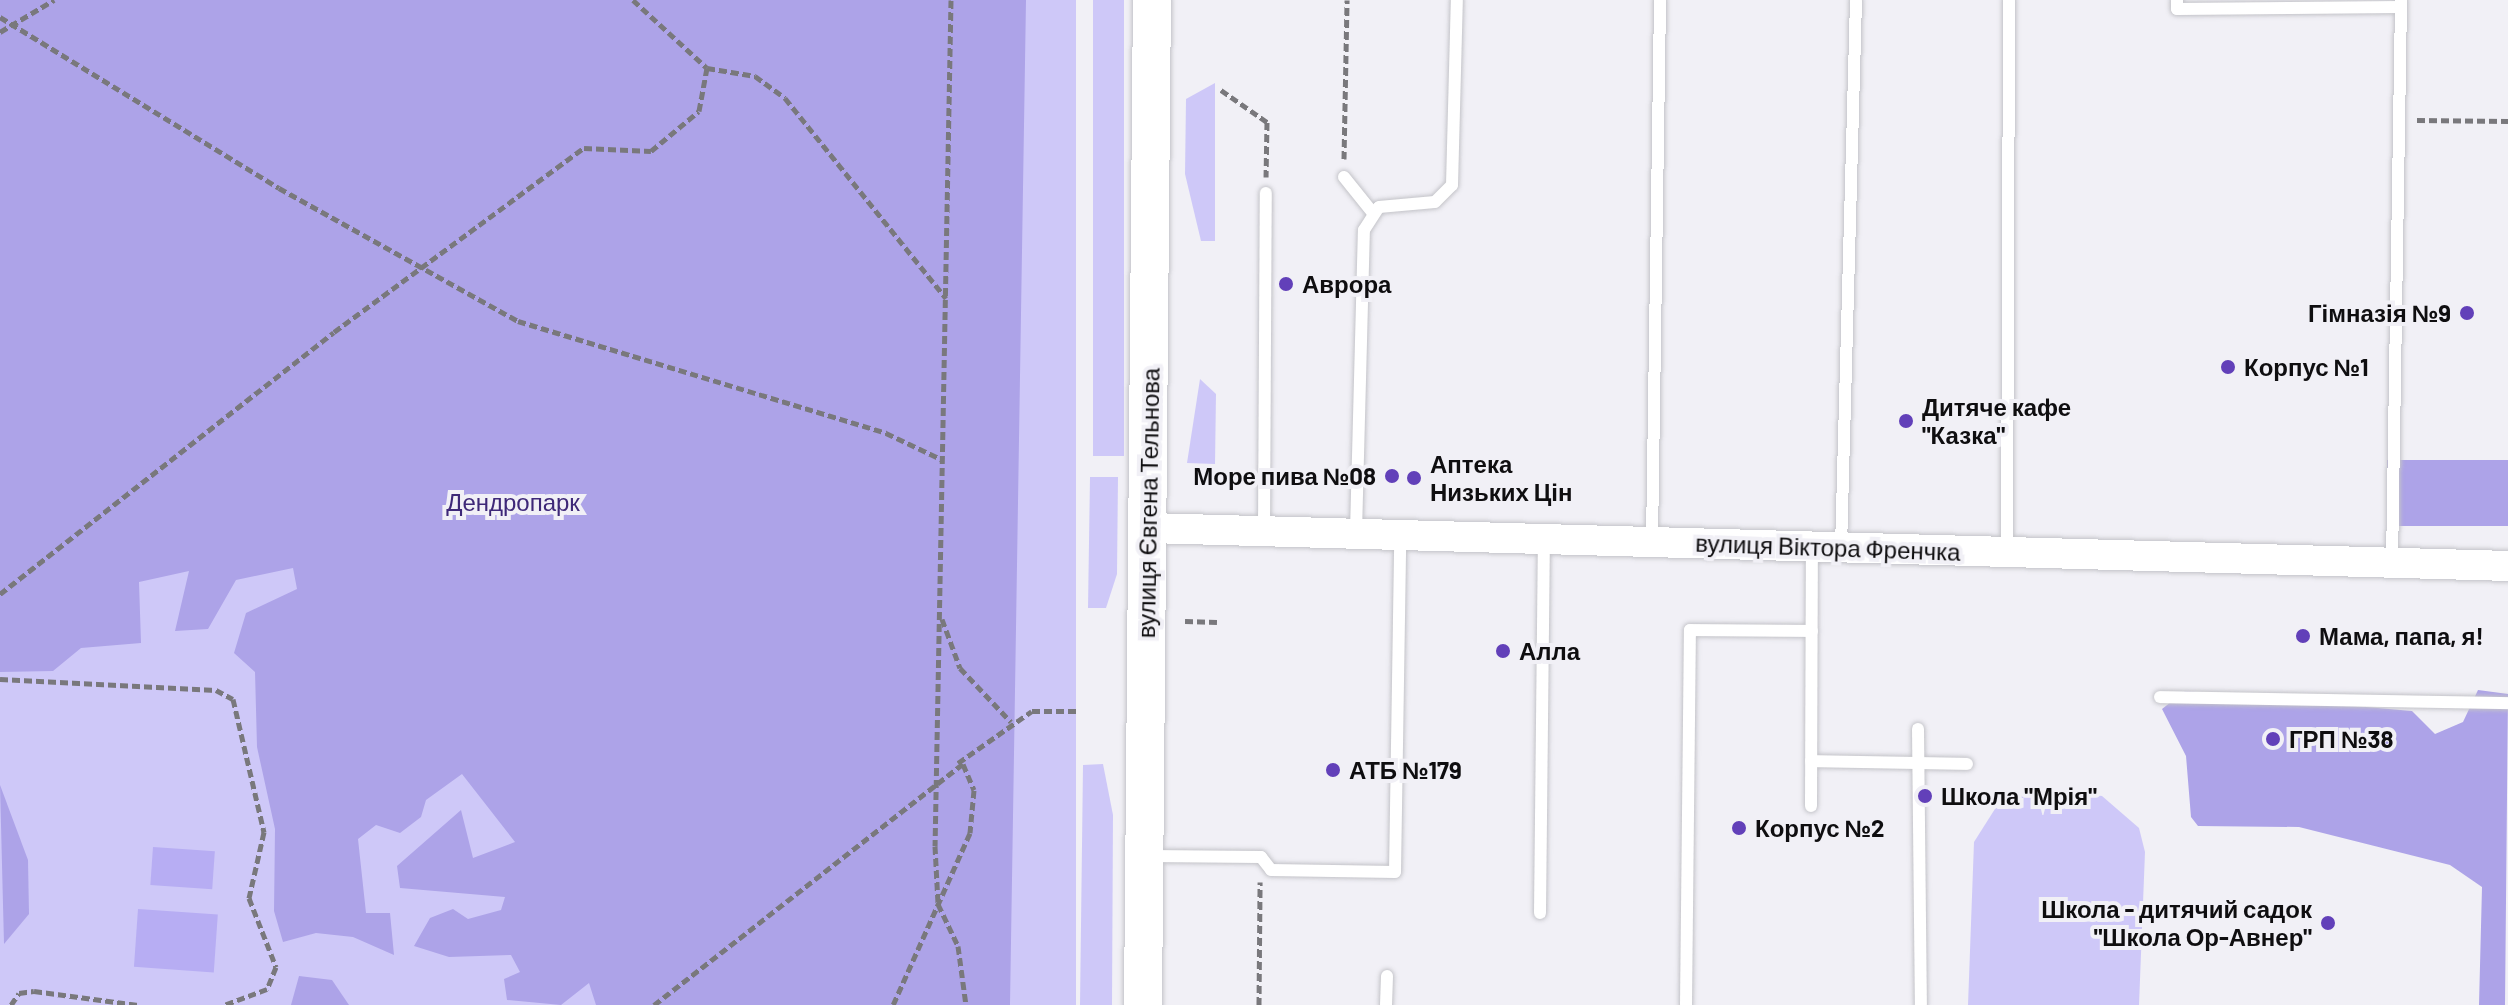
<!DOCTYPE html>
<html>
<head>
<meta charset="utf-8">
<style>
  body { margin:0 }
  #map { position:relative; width:2508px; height:1005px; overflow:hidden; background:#f1f0f6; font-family:Barlow,sans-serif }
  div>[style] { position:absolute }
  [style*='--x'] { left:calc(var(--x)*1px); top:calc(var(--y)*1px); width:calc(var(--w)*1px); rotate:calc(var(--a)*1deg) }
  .green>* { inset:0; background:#cec8f8; transform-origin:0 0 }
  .forest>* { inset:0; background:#ada3e8; transform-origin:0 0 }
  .water>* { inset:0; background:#b7adf3; transform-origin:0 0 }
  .path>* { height:5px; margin-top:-2.5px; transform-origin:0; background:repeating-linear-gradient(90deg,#79787c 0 8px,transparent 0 12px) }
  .roads { filter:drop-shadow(0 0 2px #c3c3c8) drop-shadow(0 0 2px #c3c3c8) }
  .service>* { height:12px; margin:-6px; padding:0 6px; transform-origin:6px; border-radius:6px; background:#fff }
  .tertiary>* { height:30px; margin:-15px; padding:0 15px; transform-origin:15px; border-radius:15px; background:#fff }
  .primary>* { height:38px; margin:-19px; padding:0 19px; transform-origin:19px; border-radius:19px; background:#fff }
  .dots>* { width:22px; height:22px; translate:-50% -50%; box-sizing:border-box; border:4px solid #f1f0f6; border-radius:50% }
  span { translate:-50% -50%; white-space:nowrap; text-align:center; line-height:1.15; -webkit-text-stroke:8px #f1f0f6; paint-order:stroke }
  .poi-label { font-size:24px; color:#0f0e10; font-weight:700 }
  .left { translate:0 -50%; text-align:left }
  .right { translate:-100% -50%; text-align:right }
  .park-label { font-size:24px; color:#3e2878 }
  .street-label { font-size:24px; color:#0f0e10 }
</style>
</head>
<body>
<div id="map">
  <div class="green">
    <i style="left:0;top:0;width:1076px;height:1005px"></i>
    <i style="left:1093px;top:0;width:31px;height:456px"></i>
    <i style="clip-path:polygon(1215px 83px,1215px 241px,1201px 241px,1185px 174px,1186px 99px)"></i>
    <i style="clip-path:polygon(1200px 379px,1216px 394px,1215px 464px,1187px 463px)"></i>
    <i style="clip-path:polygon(1090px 477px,1118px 477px,1117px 574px,1106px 608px,1088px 608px)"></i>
    <i style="clip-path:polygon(1103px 764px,1113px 815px,1112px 1005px,1080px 1005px,1083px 765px)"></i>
    <i style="clip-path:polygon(2048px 789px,2102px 796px,2139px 828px,2145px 852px,2139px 1005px,1968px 1005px,1974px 842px,2000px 801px)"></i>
  </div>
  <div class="forest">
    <i style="clip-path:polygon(0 0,1026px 0,1010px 1005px,596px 1005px,589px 983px,561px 1005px,507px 1000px,504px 979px,520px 972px,511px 955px,449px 957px,414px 946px,430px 918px,453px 909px,468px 919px,501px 910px,505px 897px,400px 888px,397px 866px,461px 810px,473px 858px,515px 842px,462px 774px,426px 800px,421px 817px,400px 833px,376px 825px,358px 839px,366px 913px,390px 913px,394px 955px,353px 937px,316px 933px,283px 942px,274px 911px,275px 829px,257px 747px,255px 672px,234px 653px,246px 613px,297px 589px,293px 568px,236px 580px,208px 629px,175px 631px,189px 571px,139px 582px,141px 643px,81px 648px,53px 671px,0 672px)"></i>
    <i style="left:2508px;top:460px;width:66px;height:121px;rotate:90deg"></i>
    <i style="clip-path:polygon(2478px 690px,2508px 694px,2505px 1005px,2479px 1005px,2482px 887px,2450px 865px,2299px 827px,2198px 826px,2191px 817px,2186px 756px,2162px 709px,2185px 691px,2412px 711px,2435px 734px,2463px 722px)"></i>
    <i style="clip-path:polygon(0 785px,28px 860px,29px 914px,4px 944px)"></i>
    <i style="clip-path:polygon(299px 976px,332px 980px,349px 1005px,291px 1005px)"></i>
  </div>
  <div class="water">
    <i style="left:153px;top:847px;width:62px;height:38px;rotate:4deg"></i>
    <i style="left:138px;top:909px;width:80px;height:58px;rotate:4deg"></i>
  </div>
  <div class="path">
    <i style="--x:633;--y:0;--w:100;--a:42.6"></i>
    <i style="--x:707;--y:68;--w:49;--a:9.5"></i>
    <i style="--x:755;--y:76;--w:37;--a:36"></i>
    <i style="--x:785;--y:98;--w:257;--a:51.2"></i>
    <i style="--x:951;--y:0;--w:846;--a:91.08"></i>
    <i style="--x:935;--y:846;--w:58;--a:87"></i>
    <i style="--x:938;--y:904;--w:47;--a:64.5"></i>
    <i style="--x:958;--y:946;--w:60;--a:82.3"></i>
    <i style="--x:0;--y:17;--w:327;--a:31.5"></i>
    <i style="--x:279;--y:188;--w:274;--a:29.1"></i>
    <i style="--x:518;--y:321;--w:385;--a:16.9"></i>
    <i style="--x:886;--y:433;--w:63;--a:25.3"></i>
    <i style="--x:0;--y:32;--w:63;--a:-30.7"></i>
    <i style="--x:1221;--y:90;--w:56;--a:34.8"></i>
    <i style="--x:1267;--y:122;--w:55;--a:91"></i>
    <i style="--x:2417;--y:120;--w:91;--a:0.6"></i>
    <i style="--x:1344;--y:159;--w:159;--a:-88.9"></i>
    <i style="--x:0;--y:594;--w:424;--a:-38.1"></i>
    <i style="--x:334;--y:332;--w:310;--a:-36.4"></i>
    <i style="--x:584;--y:148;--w:67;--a:2.6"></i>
    <i style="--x:651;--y:151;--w:62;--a:-39.8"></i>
    <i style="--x:699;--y:111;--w:44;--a:-79.5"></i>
    <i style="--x:942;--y:619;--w:52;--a:69.8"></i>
    <i style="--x:960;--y:668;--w:74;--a:46.6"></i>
    <i style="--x:1185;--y:621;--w:32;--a:2"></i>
    <i style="--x:0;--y:679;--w:216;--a:2.9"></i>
    <i style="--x:216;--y:690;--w:19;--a:28"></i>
    <i style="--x:233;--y:699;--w:137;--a:76.9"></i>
    <i style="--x:264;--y:832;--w:68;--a:102.8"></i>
    <i style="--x:249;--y:898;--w:74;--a:68.6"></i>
    <i style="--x:276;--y:967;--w:24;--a:112"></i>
    <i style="--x:267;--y:989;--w:46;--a:159.6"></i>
    <i style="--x:958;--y:763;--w:90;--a:-35.1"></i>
    <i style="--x:1032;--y:711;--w:47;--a:0"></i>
    <i style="--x:11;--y:1005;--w:14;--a:-56"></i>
    <i style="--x:19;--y:993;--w:15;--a:-8"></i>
    <i style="--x:34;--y:991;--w:105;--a:7.7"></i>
    <i style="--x:654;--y:1005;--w:392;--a:-38"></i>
    <i style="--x:963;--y:764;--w:28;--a:67"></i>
    <i style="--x:974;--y:790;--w:43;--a:95.3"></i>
    <i style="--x:970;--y:833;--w:188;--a:114.1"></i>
    <i style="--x:1259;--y:1005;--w:123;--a:-89.5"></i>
  </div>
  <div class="roads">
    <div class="service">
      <i style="--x:2177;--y:0;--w:9;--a:90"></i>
      <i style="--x:2177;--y:9;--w:224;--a:-0.5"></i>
      <i style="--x:1344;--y:177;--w:45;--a:51.3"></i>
      <i style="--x:1264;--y:530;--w:337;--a:-89.7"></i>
      <i style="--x:1356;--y:532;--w:302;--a:-88.5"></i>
      <i style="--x:1364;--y:230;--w:27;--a:-57"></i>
      <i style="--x:1379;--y:207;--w:56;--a:-5.1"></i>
      <i style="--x:1435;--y:202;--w:24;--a:-45"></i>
      <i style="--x:1452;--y:185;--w:185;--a:-88.5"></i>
      <i style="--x:1652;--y:541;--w:541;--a:-89.15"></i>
      <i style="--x:1841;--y:548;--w:548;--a:-88.43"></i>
      <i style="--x:2007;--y:552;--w:552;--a:-89.79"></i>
      <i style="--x:2392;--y:563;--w:563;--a:-89.08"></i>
      <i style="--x:2160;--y:697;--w:348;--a:1"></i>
      <i style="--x:1918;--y:729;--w:276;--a:89.4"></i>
      <i style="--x:1811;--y:761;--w:156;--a:1.1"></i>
      <i style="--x:1811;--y:806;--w:259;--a:-89.8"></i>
      <i style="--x:1149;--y:856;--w:112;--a:0.5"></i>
      <i style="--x:1261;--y:857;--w:16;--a:52"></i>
      <i style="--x:1271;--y:870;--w:124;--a:0.9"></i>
      <i style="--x:1395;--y:872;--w:336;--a:-89.1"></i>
      <i style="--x:1540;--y:913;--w:374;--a:-89.4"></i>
      <i style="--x:1386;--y:1005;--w:29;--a:-88"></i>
      <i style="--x:1686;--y:1005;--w:375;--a:-89.4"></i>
      <i style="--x:1690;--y:630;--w:122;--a:0.5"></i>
    </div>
    <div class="tertiary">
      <i style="--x:1149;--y:528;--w:1360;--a:1.6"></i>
    </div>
    <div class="primary">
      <i style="--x:1143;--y:1005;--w:1005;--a:-89.49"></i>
    </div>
  </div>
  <div class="dots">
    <i style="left:1286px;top:284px;background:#6240b9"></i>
    <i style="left:2467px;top:313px;background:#6240b9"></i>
    <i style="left:2228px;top:367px;background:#6240b9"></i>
    <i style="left:1906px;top:421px;background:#6240b9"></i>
    <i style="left:1392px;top:476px;background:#6240b9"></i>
    <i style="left:1414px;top:478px;background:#6240b9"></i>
    <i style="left:2303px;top:636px;background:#6240b9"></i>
    <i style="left:1503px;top:651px;background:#6240b9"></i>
    <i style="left:2273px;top:739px;background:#6240b9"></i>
    <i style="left:1333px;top:770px;background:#6240b9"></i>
    <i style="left:1925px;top:796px;background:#6240b9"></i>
    <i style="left:1739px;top:828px;background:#6240b9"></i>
    <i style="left:2328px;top:923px;background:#6240b9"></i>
  </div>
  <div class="poi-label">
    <span class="left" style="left:1302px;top:284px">Аврора</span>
    <span class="right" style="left:2451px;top:313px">Гімназія №9</span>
    <span class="left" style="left:2244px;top:367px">Корпус №1</span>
    <span class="left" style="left:1922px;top:421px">Дитяче кафе<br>"Казка"</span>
    <span class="left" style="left:1430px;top:478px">Аптека<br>Низьких Цін</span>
    <span class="right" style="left:1376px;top:476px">Море пива №08</span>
    <span class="left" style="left:2319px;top:636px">Мама, папа, я!</span>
    <span class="left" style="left:1519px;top:651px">Алла</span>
    <span class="left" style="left:2289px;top:739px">ГРП №38</span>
    <span class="left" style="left:1349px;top:770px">АТБ №179</span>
    <span class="left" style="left:1941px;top:796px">Школа "Мрія"</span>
    <span class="left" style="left:1755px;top:828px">Корпус №2</span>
    <span class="right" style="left:2312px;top:923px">Школа - дитячий садок<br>"Школа Ор-Авнер"</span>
  </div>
  <div class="park-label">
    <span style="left:513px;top:502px">Дендропарк</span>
  </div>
  <div class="street-label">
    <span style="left:1148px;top:503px;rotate:-89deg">вулиця Євгена Тельнова</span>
    <span style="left:1828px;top:547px;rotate:2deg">вулиця Віктора Френчка</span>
  </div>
</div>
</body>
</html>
